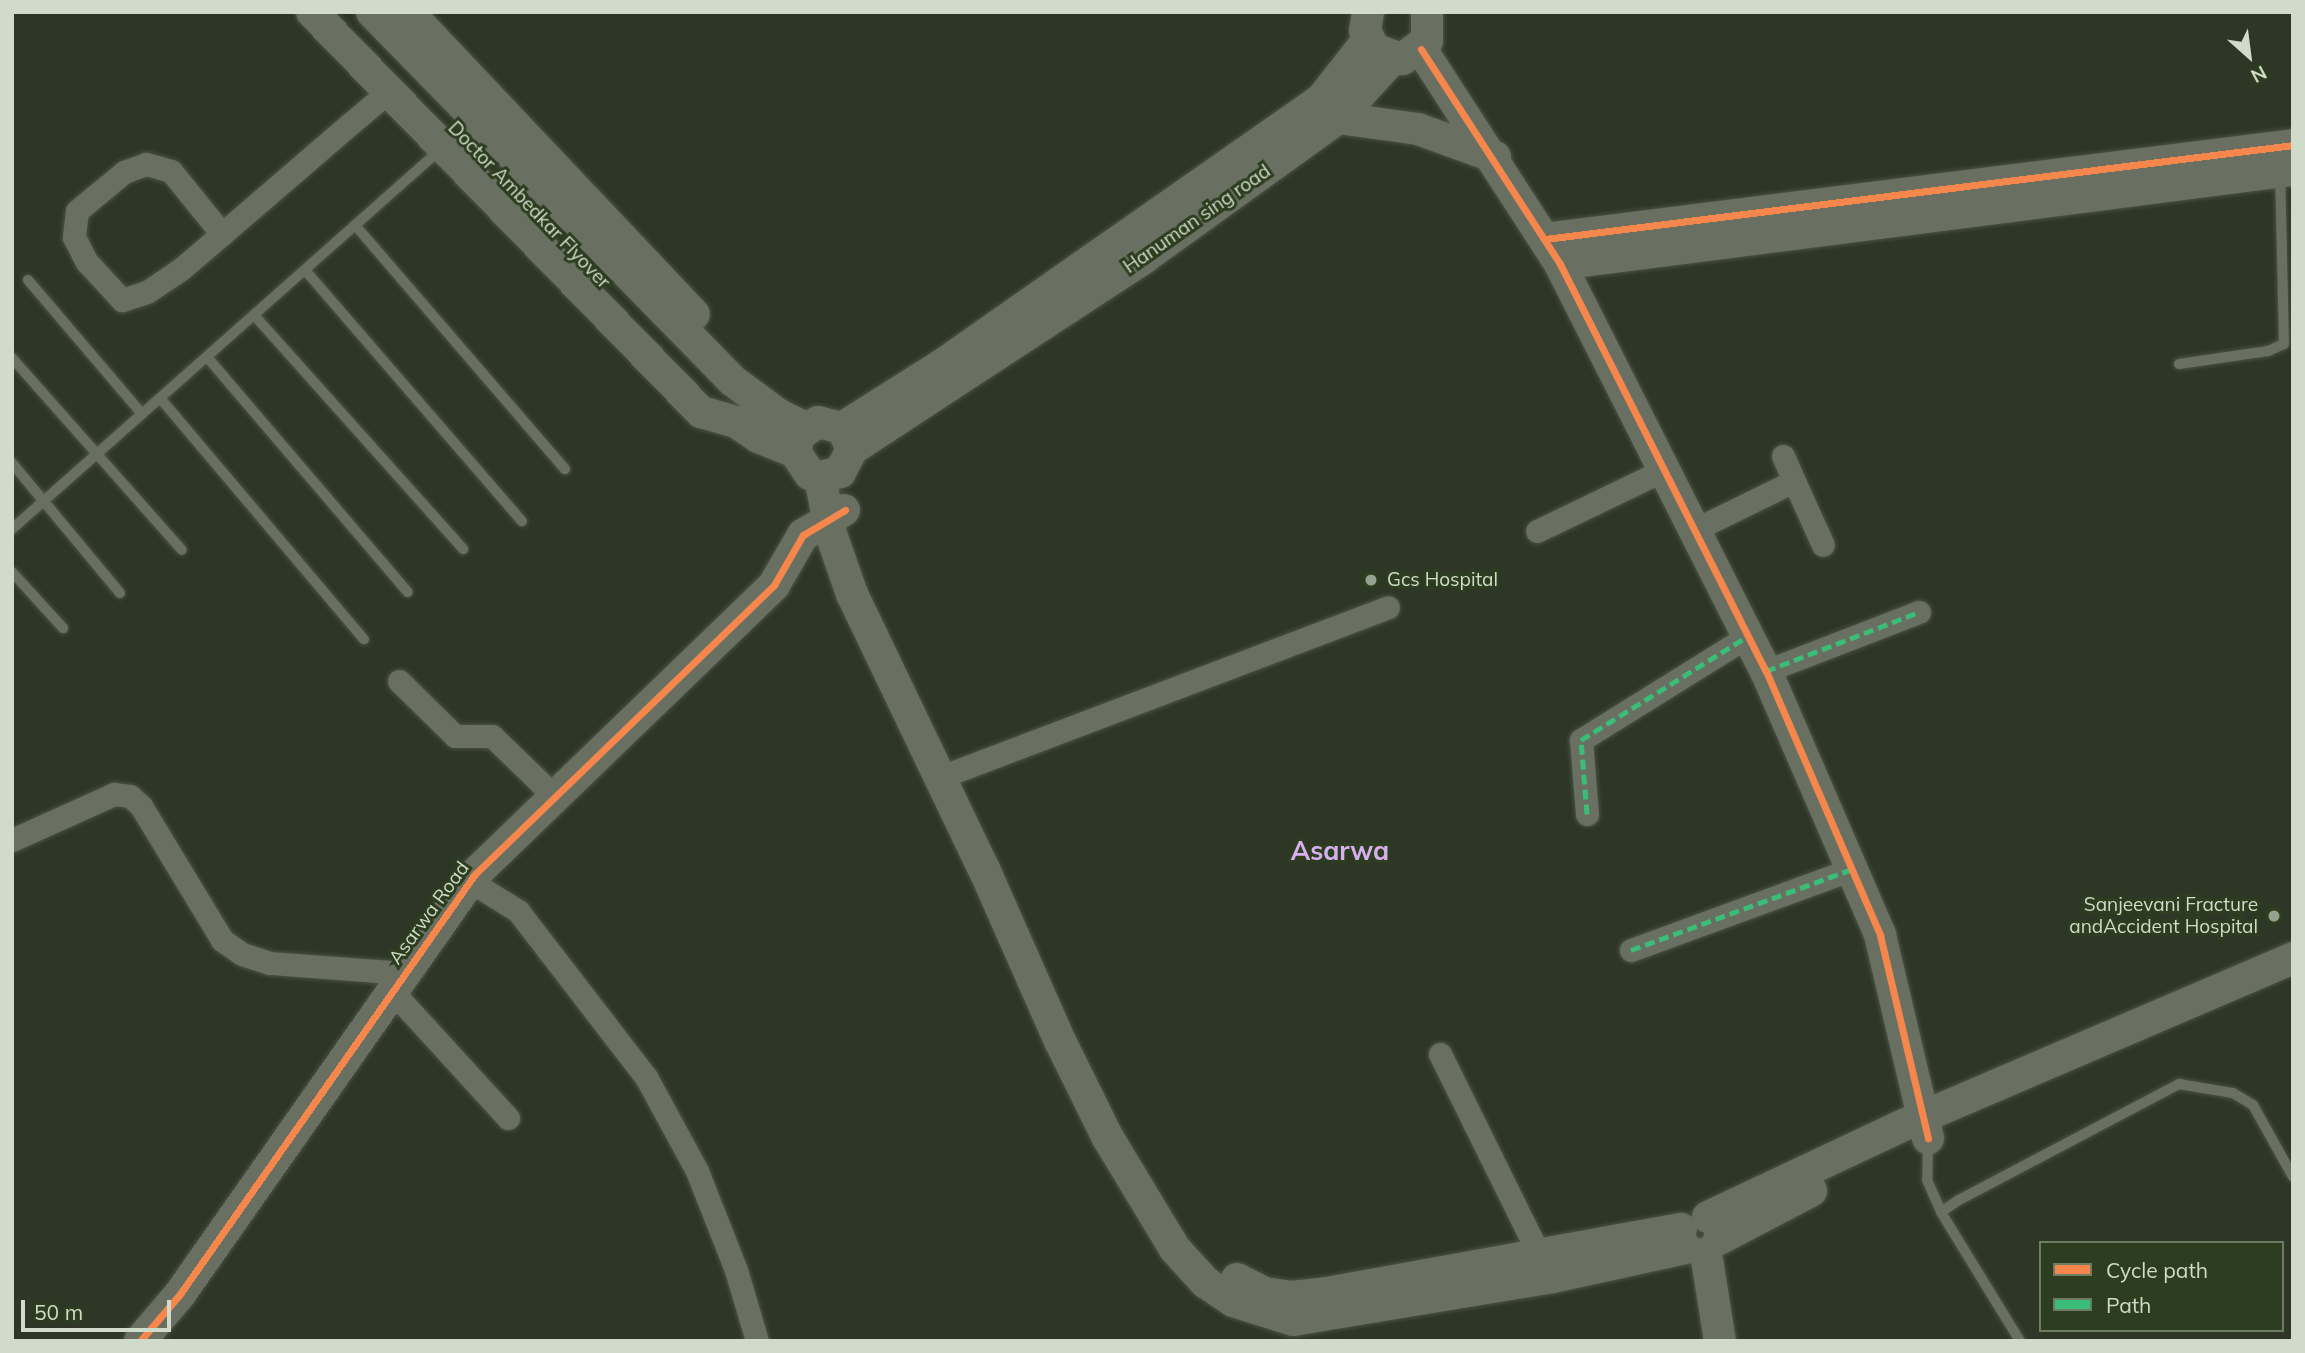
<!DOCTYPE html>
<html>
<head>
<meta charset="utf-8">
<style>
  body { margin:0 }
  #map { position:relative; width:2305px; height:1353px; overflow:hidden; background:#2e3626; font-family:Mulish,sans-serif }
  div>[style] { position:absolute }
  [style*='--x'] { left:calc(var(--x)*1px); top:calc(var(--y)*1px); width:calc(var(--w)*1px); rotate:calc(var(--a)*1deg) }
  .roads { filter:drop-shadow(0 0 2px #4a5244) drop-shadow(0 0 2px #4a5244) }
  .lane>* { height:10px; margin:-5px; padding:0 5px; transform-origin:5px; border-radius:5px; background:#697062 }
  .street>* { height:23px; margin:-11.5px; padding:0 11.5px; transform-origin:11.5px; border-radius:11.5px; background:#697062 }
  .secondary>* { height:32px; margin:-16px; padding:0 16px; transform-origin:16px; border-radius:16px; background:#697062 }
  .quiet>* { height:5px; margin-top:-2.5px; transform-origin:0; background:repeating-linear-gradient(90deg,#3abd76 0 10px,transparent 0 15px) }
  .cycleway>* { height:7px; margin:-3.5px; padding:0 3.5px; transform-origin:3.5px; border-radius:3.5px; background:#f5874c }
  .dots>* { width:19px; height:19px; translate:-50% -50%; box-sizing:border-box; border:4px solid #2d3d1f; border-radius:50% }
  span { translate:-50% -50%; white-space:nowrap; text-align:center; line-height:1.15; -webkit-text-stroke:6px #2d3d1f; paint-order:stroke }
  .street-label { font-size:19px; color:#d0dbc9 }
  .poi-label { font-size:19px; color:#d0dbc9 }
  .left { translate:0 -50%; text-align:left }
  .right { translate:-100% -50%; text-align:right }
  .district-label { font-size:26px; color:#d8aff0; font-weight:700 }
  .frame { position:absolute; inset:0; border:14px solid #d0dbc9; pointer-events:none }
  .legend { position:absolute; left:2039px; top:1241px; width:245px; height:91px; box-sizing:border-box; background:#2d3d1f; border:2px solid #6e7c63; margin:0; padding:9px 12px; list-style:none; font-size:21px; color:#d0dbc9 }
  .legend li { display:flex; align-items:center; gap:14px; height:35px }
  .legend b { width:35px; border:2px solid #6e7c63 }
  .north { position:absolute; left:2214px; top:21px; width:70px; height:70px; -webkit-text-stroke:5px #2d3d1f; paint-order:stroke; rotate:152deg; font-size:19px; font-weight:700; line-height:28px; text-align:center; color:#d0dbc9 }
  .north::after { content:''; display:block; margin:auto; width:24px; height:32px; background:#d0dbc9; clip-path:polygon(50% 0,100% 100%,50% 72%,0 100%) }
  .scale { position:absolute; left:21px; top:1300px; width:150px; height:32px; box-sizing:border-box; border:4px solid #d0dbc9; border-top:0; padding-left:9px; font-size:21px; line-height:24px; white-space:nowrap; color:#d0dbc9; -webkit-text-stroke:5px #2d3d1f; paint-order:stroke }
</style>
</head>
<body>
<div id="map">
  <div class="roads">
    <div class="lane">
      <i style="--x:355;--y:225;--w:322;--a:49.3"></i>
      <i style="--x:305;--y:270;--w:332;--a:49.2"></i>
      <i style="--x:28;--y:280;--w:176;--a:49.6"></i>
      <i style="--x:254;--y:315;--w:314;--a:48.2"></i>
      <i style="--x:207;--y:357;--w:309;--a:49.5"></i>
      <i style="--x:12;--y:358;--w:256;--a:48.5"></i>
      <i style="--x:2179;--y:364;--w:90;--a:-8.3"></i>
      <i style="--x:2268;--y:351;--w:17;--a:-24"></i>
      <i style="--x:2284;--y:344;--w:170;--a:-91.3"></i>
      <i style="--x:160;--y:398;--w:316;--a:49.8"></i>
      <i style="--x:12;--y:463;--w:169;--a:50.3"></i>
      <i style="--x:12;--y:529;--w:573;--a:-41.53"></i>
      <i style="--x:12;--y:572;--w:76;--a:47.7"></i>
      <i style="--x:1928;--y:1141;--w:39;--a:91"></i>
      <i style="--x:1927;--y:1180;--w:35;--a:66"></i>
      <i style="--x:2020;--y:1341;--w:151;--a:-121.5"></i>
      <i style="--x:1941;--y:1212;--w:22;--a:-34"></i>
      <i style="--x:1959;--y:1200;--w:249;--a:-27.8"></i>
      <i style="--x:2179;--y:1084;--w:55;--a:9.5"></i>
      <i style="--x:2233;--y:1093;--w:23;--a:31"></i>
      <i style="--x:2253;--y:1105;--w:82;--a:60.9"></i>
    </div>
    <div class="street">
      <i style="--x:222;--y:234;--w:81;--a:-129"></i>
      <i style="--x:171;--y:171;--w:26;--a:-164"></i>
      <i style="--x:146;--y:164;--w:23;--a:160"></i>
      <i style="--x:124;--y:172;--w:61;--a:140.3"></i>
      <i style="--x:77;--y:211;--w:26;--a:97"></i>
      <i style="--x:74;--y:237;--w:28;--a:63"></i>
      <i style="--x:87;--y:262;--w:52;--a:47.4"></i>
      <i style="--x:122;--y:300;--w:26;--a:-18"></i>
      <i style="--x:147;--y:292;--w:40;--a:-34"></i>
      <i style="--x:180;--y:270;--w:55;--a:-40.6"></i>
      <i style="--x:222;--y:234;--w:169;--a:-40.7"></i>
      <i style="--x:350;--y:124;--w:51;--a:-40.2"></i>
      <i style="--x:1783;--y:456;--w:27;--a:66"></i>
      <i style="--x:1696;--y:529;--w:109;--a:-26.1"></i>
      <i style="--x:1794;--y:481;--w:70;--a:65.6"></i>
      <i style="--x:1537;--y:531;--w:141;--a:-25.7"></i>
      <i style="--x:1766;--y:671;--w:164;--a:-21.1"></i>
      <i style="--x:399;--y:681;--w:78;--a:44.5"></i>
      <i style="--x:455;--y:736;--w:37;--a:0"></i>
      <i style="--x:492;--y:736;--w:85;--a:44"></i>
      <i style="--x:941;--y:777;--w:478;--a:-20.8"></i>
      <i style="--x:1587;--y:814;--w:74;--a:-94.6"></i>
      <i style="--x:1581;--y:740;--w:197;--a:-31.9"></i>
      <i style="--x:12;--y:840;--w:112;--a:-24.3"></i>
      <i style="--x:114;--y:794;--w:16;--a:7"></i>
      <i style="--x:130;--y:796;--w:15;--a:42"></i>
      <i style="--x:141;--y:806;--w:157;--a:58.8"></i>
      <i style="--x:222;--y:940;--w:24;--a:35"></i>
      <i style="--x:242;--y:954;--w:29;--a:18"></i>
      <i style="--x:270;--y:963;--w:133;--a:4.3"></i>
      <i style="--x:470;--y:881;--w:57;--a:32"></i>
      <i style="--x:518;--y:911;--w:210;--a:52.4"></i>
      <i style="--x:646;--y:1077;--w:107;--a:61.5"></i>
      <i style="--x:697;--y:1171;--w:106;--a:68.5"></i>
      <i style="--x:736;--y:1270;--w:74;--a:73.5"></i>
      <i style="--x:1631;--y:950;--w:239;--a:-20.1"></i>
      <i style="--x:392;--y:991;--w:172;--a:47.6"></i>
      <i style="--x:1440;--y:1054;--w:223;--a:63.7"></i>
    </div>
    <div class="secondary">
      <i style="--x:312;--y:12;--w:558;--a:45.8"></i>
      <i style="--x:701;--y:412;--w:36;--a:16"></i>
      <i style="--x:736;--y:422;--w:27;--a:34"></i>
      <i style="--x:758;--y:437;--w:40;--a:22"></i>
      <i style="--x:372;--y:12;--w:516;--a:45.63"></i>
      <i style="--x:733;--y:381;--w:57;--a:36.5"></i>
      <i style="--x:779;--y:415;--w:30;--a:26"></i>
      <i style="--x:408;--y:12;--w:416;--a:46.6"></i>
      <i style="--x:1368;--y:12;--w:18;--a:99"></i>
      <i style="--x:1365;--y:30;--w:21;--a:65"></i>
      <i style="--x:1374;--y:49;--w:30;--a:20"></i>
      <i style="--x:1402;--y:59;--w:31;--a:-36"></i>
      <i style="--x:1427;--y:41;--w:29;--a:-90"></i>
      <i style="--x:1421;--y:49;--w:256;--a:57.1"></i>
      <i style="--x:1560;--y:264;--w:456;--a:63.2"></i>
      <i style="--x:1766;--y:671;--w:288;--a:66.6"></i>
      <i style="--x:1880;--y:935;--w:209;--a:76.7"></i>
      <i style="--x:1338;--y:118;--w:81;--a:7.8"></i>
      <i style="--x:1418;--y:129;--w:82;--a:20"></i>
      <i style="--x:1545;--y:239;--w:754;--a:-7.16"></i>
      <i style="--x:1560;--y:264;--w:739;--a:-7.31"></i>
      <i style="--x:842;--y:428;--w:118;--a:-32.2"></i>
      <i style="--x:942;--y:365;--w:462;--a:-35"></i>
      <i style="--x:1321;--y:100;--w:76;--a:-51.9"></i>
      <i style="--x:852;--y:449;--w:23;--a:-115"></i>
      <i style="--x:842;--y:428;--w:25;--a:-166"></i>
      <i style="--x:818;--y:422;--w:23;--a:146"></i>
      <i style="--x:799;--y:435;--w:17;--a:103"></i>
      <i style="--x:795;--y:452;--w:27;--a:56"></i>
      <i style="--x:810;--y:474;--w:10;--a:17"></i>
      <i style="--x:820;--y:477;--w:21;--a:-14"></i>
      <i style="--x:840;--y:472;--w:26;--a:-62"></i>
      <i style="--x:852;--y:449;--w:350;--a:-33.2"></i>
      <i style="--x:1145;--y:257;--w:238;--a:-35.8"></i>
      <i style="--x:1338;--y:118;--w:80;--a:-47.5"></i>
      <i style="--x:820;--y:477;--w:58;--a:79.1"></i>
      <i style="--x:831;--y:534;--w:64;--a:70.7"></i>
      <i style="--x:852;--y:594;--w:305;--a:64.4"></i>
      <i style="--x:984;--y:869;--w:188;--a:66.2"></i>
      <i style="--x:1060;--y:1041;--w:108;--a:63.7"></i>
      <i style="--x:1108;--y:1138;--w:130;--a:58.9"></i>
      <i style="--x:1175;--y:1249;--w:45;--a:47.7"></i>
      <i style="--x:1205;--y:1282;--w:34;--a:34"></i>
      <i style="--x:1233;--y:1301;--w:63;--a:17.6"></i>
      <i style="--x:1293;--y:1320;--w:264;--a:-9.4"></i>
      <i style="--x:1553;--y:1277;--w:136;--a:-12.3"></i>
      <i style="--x:1708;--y:1217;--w:219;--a:-25.2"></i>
      <i style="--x:1906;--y:1124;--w:421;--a:-23.2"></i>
      <i style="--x:1719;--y:1239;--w:104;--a:-27.6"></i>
      <i style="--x:1706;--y:1253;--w:89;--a:81"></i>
      <i style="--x:1237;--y:1279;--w:30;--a:27"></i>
      <i style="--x:1264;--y:1293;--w:27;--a:8"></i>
      <i style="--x:1291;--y:1297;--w:31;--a:-6"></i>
      <i style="--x:1322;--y:1294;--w:365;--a:-10.3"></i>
      <i style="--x:140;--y:1341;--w:62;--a:-49.6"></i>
      <i style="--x:180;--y:1294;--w:513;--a:-54.92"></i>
      <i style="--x:475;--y:874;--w:416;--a:-44"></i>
      <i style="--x:774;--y:585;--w:58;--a:-59.9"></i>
      <i style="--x:803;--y:535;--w:48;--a:-31.4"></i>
    </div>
  </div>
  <div class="quiet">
    <i style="--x:1766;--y:671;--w:164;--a:-21.1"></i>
    <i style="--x:1587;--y:814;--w:74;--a:-94.6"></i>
    <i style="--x:1581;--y:740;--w:197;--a:-31.9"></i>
    <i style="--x:1631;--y:950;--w:239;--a:-20.1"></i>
  </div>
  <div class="cycleway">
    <i style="--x:1421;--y:49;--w:256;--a:57.1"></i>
    <i style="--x:1560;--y:264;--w:456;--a:63.2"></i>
    <i style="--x:1766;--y:671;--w:288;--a:66.6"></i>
    <i style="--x:1880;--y:935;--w:209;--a:76.7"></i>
    <i style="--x:1545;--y:239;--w:754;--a:-7.16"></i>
    <i style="--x:140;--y:1341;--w:62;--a:-49.6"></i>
    <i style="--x:180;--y:1294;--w:513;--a:-54.92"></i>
    <i style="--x:475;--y:874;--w:416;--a:-44"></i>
    <i style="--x:774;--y:585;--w:58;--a:-59.9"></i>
    <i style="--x:803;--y:535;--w:49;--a:-30.8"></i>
  </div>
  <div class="dots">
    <i style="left:1371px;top:580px;background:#97a190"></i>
    <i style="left:2274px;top:916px;background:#97a190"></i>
  </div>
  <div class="street-label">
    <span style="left:529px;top:205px;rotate:46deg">Doctor Ambedkar Flyover</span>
    <span style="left:1197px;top:219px;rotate:-35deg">Hanuman sing road</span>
    <span style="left:429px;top:913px;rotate:-54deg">Asarwa Road</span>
  </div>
  <div class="poi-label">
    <span class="left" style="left:1387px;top:580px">Gcs Hospital</span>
    <span class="right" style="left:2258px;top:916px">Sanjeevani Fracture<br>andAccident Hospital</span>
  </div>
  <div class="district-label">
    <span style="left:1340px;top:851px">Asarwa</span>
  </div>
  <div class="frame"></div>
  <ul class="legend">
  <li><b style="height:9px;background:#f5874c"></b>Cycle path</li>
  <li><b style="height:9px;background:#3abd76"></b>Path</li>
  </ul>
  <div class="north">N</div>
  <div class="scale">50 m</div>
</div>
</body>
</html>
